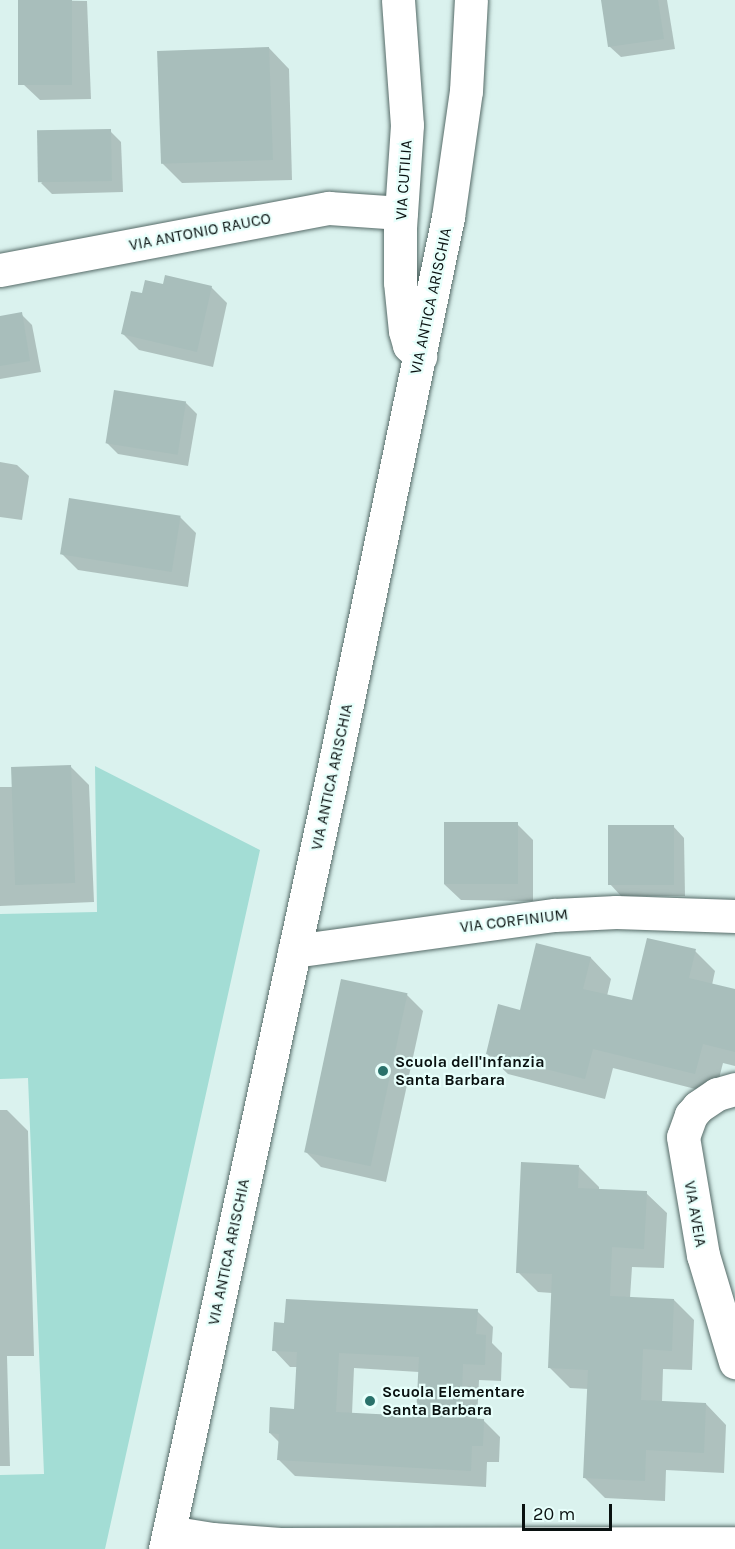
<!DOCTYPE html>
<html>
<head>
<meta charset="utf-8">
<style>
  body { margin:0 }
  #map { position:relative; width:735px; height:1549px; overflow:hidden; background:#daf2ee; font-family:Karla,sans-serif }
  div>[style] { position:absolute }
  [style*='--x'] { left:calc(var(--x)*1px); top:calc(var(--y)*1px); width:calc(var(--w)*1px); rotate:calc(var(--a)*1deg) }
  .green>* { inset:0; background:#a3ddd5 }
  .shadow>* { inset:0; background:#0003 }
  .building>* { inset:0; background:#a8bebb; transform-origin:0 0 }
  .roads { filter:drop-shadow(0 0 2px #566b68) drop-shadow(0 0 2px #566b68) }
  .minor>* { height:33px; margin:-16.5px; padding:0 16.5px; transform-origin:16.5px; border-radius:16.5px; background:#fff }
  .secondary>* { height:33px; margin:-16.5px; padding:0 16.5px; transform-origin:16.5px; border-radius:16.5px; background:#fff }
  .dots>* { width:16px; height:16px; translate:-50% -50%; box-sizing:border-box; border:3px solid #e7fffb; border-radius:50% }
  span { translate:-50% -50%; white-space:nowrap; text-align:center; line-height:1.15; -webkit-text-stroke:4.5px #e7fffb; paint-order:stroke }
  .street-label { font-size:16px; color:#091110 }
  .poi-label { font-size:16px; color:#091110; font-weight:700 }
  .left { translate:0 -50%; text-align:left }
  .scale { position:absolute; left:522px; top:1504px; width:90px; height:27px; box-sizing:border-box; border:3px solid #091110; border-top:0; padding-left:8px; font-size:18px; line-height:21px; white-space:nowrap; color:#091110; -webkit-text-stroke:4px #e7fffb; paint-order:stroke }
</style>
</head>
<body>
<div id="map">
  <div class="green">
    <i style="clip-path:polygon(95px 766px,260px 850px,105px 1549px,0 1549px,0 1475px,44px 1474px,28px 1078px,0 1079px,0 914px,97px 912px)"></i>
  </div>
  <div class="shadow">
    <i style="clip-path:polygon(20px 0,87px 1px,91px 99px,40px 100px,23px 84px)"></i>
    <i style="clip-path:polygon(603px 0,667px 0,675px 49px,621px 57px,609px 46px)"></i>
    <i style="clip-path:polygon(269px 48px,289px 69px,292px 180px,182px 183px,161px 162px)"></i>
    <i style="clip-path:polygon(110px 131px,121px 142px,123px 192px,52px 194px,41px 183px)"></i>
    <i style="clip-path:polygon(165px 286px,211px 287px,227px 303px,213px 367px,139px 350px,123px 334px)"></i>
    <i style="clip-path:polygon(21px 314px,32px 325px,41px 372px,0 379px,0 317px)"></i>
    <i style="clip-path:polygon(186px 403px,197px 414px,188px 466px,118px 454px,107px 443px)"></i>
    <i style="clip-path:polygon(0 462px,17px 465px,29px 476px,22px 520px,0 517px)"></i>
    <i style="clip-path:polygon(180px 517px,196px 533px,188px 587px,78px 570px,62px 554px)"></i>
    <i style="clip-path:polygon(70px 766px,89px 785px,94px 902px,0 906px,0 787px,13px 787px)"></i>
    <i style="clip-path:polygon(517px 824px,533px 840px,533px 901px,461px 900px,444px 884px)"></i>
    <i style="clip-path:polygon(673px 826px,684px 838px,685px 896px,621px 896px,610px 884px)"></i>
    <i style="clip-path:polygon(537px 945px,591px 958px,611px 979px,607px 996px,633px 1002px,695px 951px,715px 971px,712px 985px,735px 991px,735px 1066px,723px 1063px,715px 1094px,613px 1068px,605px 1099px,508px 1074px,487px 1054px,521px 1012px)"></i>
    <i style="clip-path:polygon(407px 995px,423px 1011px,386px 1182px,321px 1167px,305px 1151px)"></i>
    <i style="clip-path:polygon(0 1110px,7px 1110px,28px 1131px,34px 1356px,7px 1356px,10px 1466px,0 1466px)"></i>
    <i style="clip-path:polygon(579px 1167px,599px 1187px,599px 1190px,646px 1193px,667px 1213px,664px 1268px,632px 1267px,630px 1298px,674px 1300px,694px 1320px,692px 1370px,663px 1369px,662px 1402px,706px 1404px,726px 1425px,724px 1473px,666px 1470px,665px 1501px,605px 1498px,585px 1478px,589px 1389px,570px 1388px,549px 1367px,552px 1293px,538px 1292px,518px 1272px)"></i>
    <i style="clip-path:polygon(evenodd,477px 1311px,493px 1327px,492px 1343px,502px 1353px,501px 1381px,479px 1380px,477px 1420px,483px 1420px,500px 1437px,499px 1462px,487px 1462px,486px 1487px,295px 1476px,279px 1460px,280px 1443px,270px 1433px,295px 1410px,298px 1367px,290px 1367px,274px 1350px,477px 1311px,354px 1368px,419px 1372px,417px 1417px,352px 1414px,354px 1368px)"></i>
  </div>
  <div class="building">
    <i style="left:18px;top:0;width:54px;height:85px"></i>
    <i style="clip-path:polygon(601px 0,658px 0,664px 39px,608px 47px)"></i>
    <i style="left:269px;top:47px;width:113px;height:112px;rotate:88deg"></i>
    <i style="left:111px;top:129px;width:52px;height:74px;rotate:89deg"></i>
    <i style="clip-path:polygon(165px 275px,212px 286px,197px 352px,121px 334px,131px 291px,142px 293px,145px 280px,163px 284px)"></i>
    <i style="clip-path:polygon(22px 312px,30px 361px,0 366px,0 316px)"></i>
    <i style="left:114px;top:390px;width:73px;height:54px;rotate:9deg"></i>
    <i style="left:69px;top:498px;width:113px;height:57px;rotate:9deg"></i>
    <i style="left:71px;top:765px;width:118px;height:60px;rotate:88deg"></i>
    <i style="left:444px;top:822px;width:74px;height:62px"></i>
    <i style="left:608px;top:825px;width:66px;height:60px"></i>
    <i style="clip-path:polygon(647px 938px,696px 949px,689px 978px,735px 989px,735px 1052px,703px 1044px,695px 1074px,593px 1049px,585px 1079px,486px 1054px,498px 1004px,520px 1010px,536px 943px,591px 957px,583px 989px,632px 1000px)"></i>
    <i style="left:341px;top:979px;width:68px;height:177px;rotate:12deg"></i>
    <i style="clip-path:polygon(521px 1162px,579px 1165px,578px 1188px,647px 1191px,644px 1249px,612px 1247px,610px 1296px,674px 1299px,672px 1351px,643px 1349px,641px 1400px,706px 1403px,704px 1453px,646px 1450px,645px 1481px,583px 1478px,588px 1370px,548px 1368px,552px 1274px,516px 1273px)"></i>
    <i style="clip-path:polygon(evenodd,286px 1299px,478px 1309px,476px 1334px,486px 1335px,485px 1365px,463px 1364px,461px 1418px,484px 1419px,483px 1446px,472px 1446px,471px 1471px,277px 1460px,279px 1434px,269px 1433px,270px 1407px,294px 1409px,297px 1352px,272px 1351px,274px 1322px,284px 1323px,286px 1299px,339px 1353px,419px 1357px,416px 1416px,336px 1412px,339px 1353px)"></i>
  </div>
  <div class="roads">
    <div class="minor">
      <i style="--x:398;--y:0;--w:125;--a:85.9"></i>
      <i style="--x:407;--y:125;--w:103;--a:93.9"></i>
      <i style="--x:400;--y:228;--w:54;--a:90"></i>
      <i style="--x:400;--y:282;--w:49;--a:84.2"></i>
      <i style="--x:405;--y:331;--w:15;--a:74"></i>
      <i style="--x:409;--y:345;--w:16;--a:45"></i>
      <i style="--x:0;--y:270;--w:335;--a:-10.7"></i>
      <i style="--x:329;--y:208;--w:72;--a:4"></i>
      <i style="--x:294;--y:951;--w:263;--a:-7.9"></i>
      <i style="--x:555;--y:915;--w:61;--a:-2.8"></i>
      <i style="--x:616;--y:912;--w:119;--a:1.9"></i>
      <i style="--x:735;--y:1089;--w:19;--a:164"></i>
      <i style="--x:717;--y:1094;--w:23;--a:146"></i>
      <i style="--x:698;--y:1107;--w:11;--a:131"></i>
      <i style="--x:691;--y:1115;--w:23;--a:110"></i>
      <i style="--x:683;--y:1137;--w:120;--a:80.4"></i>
      <i style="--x:703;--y:1255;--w:112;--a:73.3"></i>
      <i style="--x:169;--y:1532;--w:44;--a:9.2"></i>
      <i style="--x:212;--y:1539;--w:68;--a:4.2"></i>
      <i style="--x:280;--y:1544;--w:455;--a:-0.1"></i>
    </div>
    <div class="secondary">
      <i style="--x:165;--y:1549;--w:781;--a:-77.8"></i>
      <i style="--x:330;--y:786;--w:581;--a:-78.28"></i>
      <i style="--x:448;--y:217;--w:127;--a:-81.9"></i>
      <i style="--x:466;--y:91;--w:91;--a:-86.9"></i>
    </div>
  </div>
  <div class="dots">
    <i style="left:383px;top:1071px;background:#29716a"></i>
    <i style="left:370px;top:1401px;background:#29716a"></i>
  </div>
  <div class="street-label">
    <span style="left:404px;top:180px;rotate:-86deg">VIA CUTILIA</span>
    <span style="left:200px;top:232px;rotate:-11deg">VIA ANTONIO RAUCO</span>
    <span style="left:431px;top:301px;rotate:-78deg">VIA ANTICA ARISCHIA</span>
    <span style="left:332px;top:777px;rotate:-78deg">VIA ANTICA ARISCHIA</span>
    <span style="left:514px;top:921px;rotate:-7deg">VIA CORFINIUM</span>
    <span style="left:695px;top:1214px;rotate:80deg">VIA AVEIA</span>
    <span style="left:229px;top:1252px;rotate:-78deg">VIA ANTICA ARISCHIA</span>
  </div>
  <div class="poi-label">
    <span class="left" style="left:395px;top:1071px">Scuola dell'Infanzia<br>Santa Barbara</span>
    <span class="left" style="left:382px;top:1401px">Scuola Elementare<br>Santa Barbara</span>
  </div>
  <div class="scale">20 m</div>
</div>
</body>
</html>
